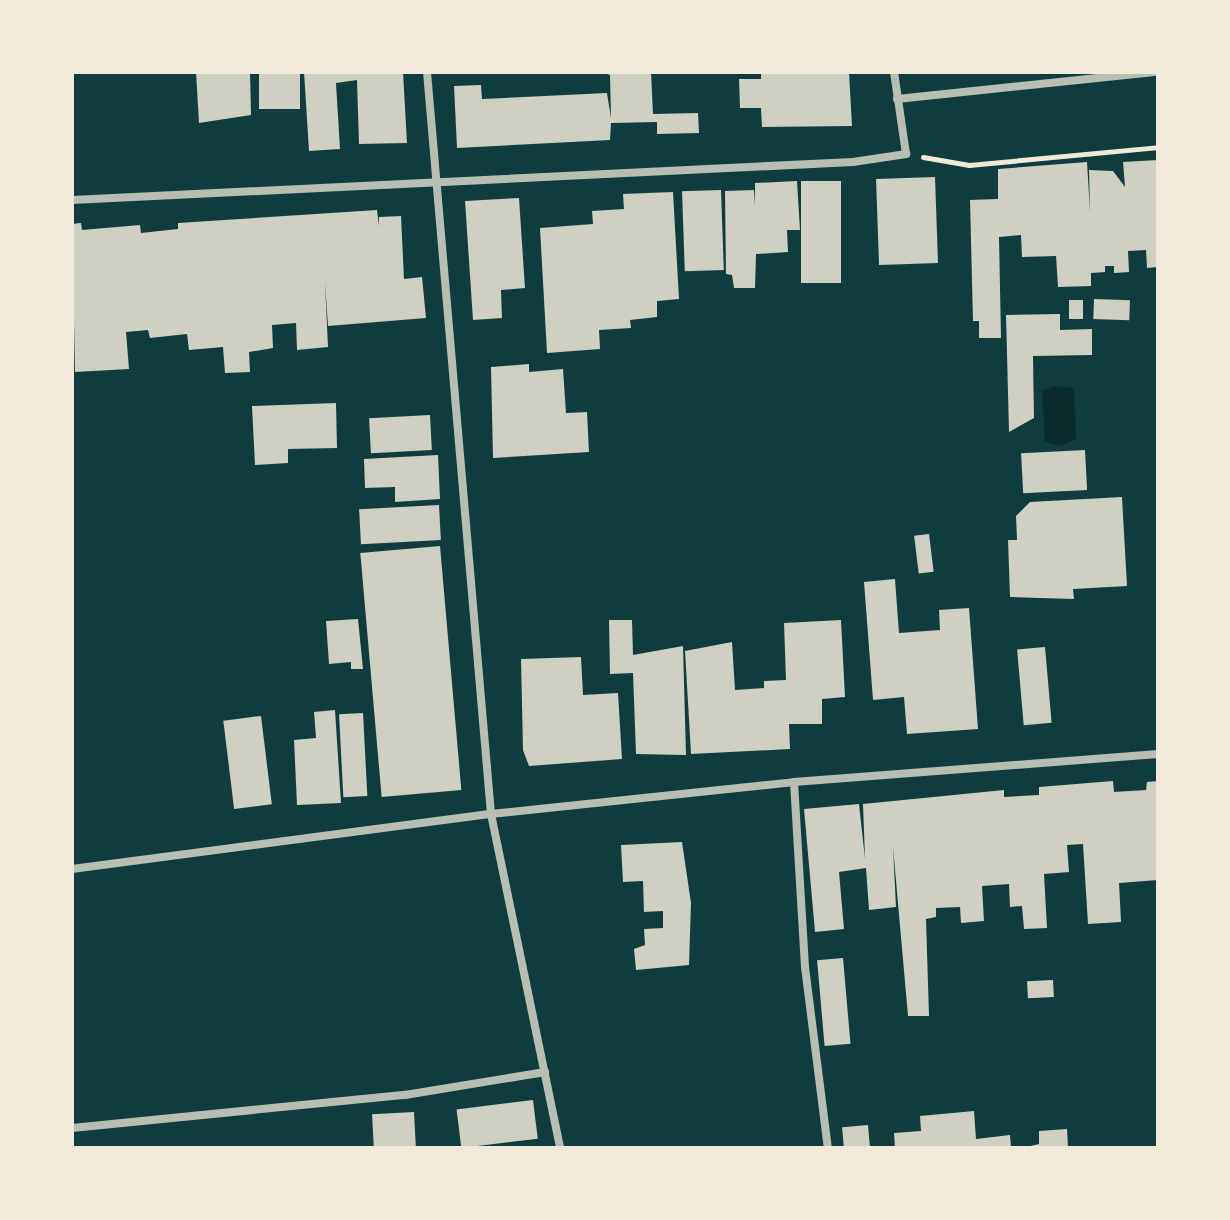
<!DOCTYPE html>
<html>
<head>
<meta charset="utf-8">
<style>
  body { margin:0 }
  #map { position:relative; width:1230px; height:1220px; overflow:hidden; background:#0f3d3e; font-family:Signika,sans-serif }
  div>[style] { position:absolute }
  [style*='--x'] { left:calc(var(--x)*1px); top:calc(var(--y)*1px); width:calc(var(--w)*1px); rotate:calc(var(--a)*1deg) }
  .water>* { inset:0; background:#0a2a2b }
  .building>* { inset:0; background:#cfcfc3; transform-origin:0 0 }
  .path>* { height:5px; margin:-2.5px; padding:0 2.5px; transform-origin:2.5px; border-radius:2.5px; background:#f1e9da }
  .minor>* { height:8px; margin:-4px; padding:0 4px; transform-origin:4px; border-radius:4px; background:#b8beb3 }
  span { translate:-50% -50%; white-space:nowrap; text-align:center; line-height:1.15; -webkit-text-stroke:6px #f1e9da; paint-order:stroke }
  .frame { position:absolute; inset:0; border:74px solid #f1e9da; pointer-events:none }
</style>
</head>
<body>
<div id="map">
  <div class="water">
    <i style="clip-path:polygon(1056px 386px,1074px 388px,1076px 439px,1061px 446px,1045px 442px,1042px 390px)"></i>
  </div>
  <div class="building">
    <i style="clip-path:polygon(196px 72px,250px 72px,251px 115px,199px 123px)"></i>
    <i style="left:259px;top:72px;width:41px;height:37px"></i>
    <i style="clip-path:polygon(304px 72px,403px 72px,407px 143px,359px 144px,357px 80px,336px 83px,340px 149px,309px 151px)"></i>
    <i style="clip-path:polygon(601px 72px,651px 72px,653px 114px,698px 113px,699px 133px,657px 134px,657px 122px,611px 123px,610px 140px,457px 148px,454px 86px,481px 85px,482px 99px,607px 93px,611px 118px,610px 75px)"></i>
    <i style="clip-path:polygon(761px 72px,849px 72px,852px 126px,762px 127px,761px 108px,740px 108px,739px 79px,761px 79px)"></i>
    <i style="clip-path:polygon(1158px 160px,1158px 267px,1147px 268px,1146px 250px,1128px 251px,1129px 272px,1114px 273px,1114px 266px,1105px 266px,1105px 272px,1091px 273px,1091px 286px,1058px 287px,1056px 256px,1022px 257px,1021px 235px,999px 237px,1001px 338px,979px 338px,979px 321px,973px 321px,970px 200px,998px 199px,998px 169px,1087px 162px,1090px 212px,1089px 170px,1113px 171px,1125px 187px,1123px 162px)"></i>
    <i style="left:935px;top:177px;width:86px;height:59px;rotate:88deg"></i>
    <i style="clip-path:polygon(797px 181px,800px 230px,787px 230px,788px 252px,756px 254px,755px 288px,734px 288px,732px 275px,726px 274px,725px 191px,754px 190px,755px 206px,755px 183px)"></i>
    <i style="left:801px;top:181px;width:40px;height:102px"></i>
    <i style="left:721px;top:190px;width:80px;height:39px;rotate:88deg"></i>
    <i style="clip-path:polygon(673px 192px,679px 299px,657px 301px,657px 317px,630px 320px,631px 328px,599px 330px,600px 349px,547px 353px,540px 228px,593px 224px,592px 211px,624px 209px,623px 194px)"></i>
    <i style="clip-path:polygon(519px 198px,525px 288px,501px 290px,502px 318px,473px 320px,465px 201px)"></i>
    <i style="clip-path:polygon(377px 210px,379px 226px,379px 217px,401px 216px,404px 279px,422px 277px,426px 318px,328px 326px,325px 282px,328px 347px,297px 350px,296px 323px,272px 325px,273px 348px,249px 352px,250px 372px,225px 373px,223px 347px,189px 350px,187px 334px,150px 338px,148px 330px,126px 332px,129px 369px,75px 372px,72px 224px,81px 223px,82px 230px,140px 225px,141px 233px,178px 229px,178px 223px)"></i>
    <i style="left:1094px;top:299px;width:36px;height:20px;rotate:2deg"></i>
    <i style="left:1069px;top:300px;width:14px;height:19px"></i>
    <i style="clip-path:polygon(1060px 314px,1060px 330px,1092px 329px,1092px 355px,1033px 356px,1034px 418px,1009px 432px,1006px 315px)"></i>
    <i style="clip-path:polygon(529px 364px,529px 372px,563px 369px,566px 413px,587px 412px,589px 452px,493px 458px,491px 367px)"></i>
    <i style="clip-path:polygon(336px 403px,337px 448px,288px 449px,288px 463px,255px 465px,252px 406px)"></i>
    <i style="left:430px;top:415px;width:35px;height:61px;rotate:87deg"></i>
    <i style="left:1085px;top:450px;width:40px;height:64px;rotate:87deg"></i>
    <i style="clip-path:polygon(438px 455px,440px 499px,395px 502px,395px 487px,365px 488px,364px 459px)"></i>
    <i style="clip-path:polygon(1122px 497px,1127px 586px,1073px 589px,1074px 599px,1010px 597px,1008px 540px,1017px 540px,1016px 516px,1030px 502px)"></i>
    <i style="left:439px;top:505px;width:35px;height:80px;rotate:87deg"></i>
    <i style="left:929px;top:534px;width:38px;height:15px;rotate:83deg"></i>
    <i style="left:440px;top:546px;width:245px;height:80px;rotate:85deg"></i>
    <i style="clip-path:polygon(895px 579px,899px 633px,940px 630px,939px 610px,969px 608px,978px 729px,907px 734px,904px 697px,873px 700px,864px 582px)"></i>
    <i style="clip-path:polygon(358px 619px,363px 669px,351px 669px,351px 662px,329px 664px,326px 621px)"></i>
    <i style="clip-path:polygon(609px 620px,632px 620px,633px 655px,683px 646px,686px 755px,636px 754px,633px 673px,610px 674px)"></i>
    <i style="clip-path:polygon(841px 620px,845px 697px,822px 699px,822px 724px,789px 724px,790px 749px,691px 754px,685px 651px,732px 642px,735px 690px,764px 688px,764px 681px,786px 680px,784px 623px)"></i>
    <i style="left:1045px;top:647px;width:76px;height:28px;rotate:85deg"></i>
    <i style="clip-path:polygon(581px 657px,583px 695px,618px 693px,622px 759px,529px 766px,523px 750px,521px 659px)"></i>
    <i style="clip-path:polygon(335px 710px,341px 803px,297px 805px,294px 740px,316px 738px,314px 712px)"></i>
    <i style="left:363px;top:713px;width:83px;height:24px;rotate:87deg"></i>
    <i style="left:261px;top:716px;width:89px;height:38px;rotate:83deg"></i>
    <i style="clip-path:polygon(1113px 781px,1114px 792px,1146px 790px,1147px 782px,1158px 781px,1158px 880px,1119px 883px,1121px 922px,1088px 924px,1083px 844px,1067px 845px,1069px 872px,1044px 874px,1047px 928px,1024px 929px,1022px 906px,1010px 907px,1009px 884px,982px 886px,984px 921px,961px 923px,960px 907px,936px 908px,936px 917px,926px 919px,929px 1016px,908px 1016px,893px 847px,896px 907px,869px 910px,866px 868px,839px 872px,844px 929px,815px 932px,804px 809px,859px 804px,865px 859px,863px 804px,1004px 790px,1004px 797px,1039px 795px,1039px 787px)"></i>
    <i style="clip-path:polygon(682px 842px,691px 903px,689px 965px,636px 970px,634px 949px,645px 945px,644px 929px,663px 928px,663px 911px,644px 912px,643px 881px,623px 882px,621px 845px)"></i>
    <i style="left:843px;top:958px;width:86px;height:26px;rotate:85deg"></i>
    <i style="left:1053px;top:980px;width:17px;height:26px;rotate:87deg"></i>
    <i style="left:533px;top:1100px;width:39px;height:77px;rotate:83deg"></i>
    <i style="clip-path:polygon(974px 1111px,976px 1139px,1010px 1135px,1011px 1148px,895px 1148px,894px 1133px,921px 1131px,920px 1116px)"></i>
    <i style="left:414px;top:1112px;width:36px;height:42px;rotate:87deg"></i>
    <i style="left:868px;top:1125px;width:23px;height:26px;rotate:85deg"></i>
    <i style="clip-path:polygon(1067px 1129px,1068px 1148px,1022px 1148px,1039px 1144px,1039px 1131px)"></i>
  </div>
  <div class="path">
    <i style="--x:923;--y:157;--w:47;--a:9.9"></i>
    <i style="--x:969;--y:165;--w:190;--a:-5.4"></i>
  </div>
  <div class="minor">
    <i style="--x:427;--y:72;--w:745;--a:85.07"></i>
    <i style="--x:491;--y:814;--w:341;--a:78.3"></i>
    <i style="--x:897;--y:99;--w:259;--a:-6"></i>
    <i style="--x:72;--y:200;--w:782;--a:-2.79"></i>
    <i style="--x:853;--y:162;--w:54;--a:-8.6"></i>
    <i style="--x:906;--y:154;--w:83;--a:-98.3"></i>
    <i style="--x:794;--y:782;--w:185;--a:86.6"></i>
    <i style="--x:805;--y:967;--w:182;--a:82.8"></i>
    <i style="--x:72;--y:869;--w:423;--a:-7.5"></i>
    <i style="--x:491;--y:814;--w:305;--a:-6"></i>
    <i style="--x:794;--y:782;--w:365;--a:-4.4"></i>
    <i style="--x:72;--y:1128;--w:335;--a:-5.7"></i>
    <i style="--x:405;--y:1095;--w:142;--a:-9.3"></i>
  </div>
  <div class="frame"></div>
</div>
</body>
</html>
